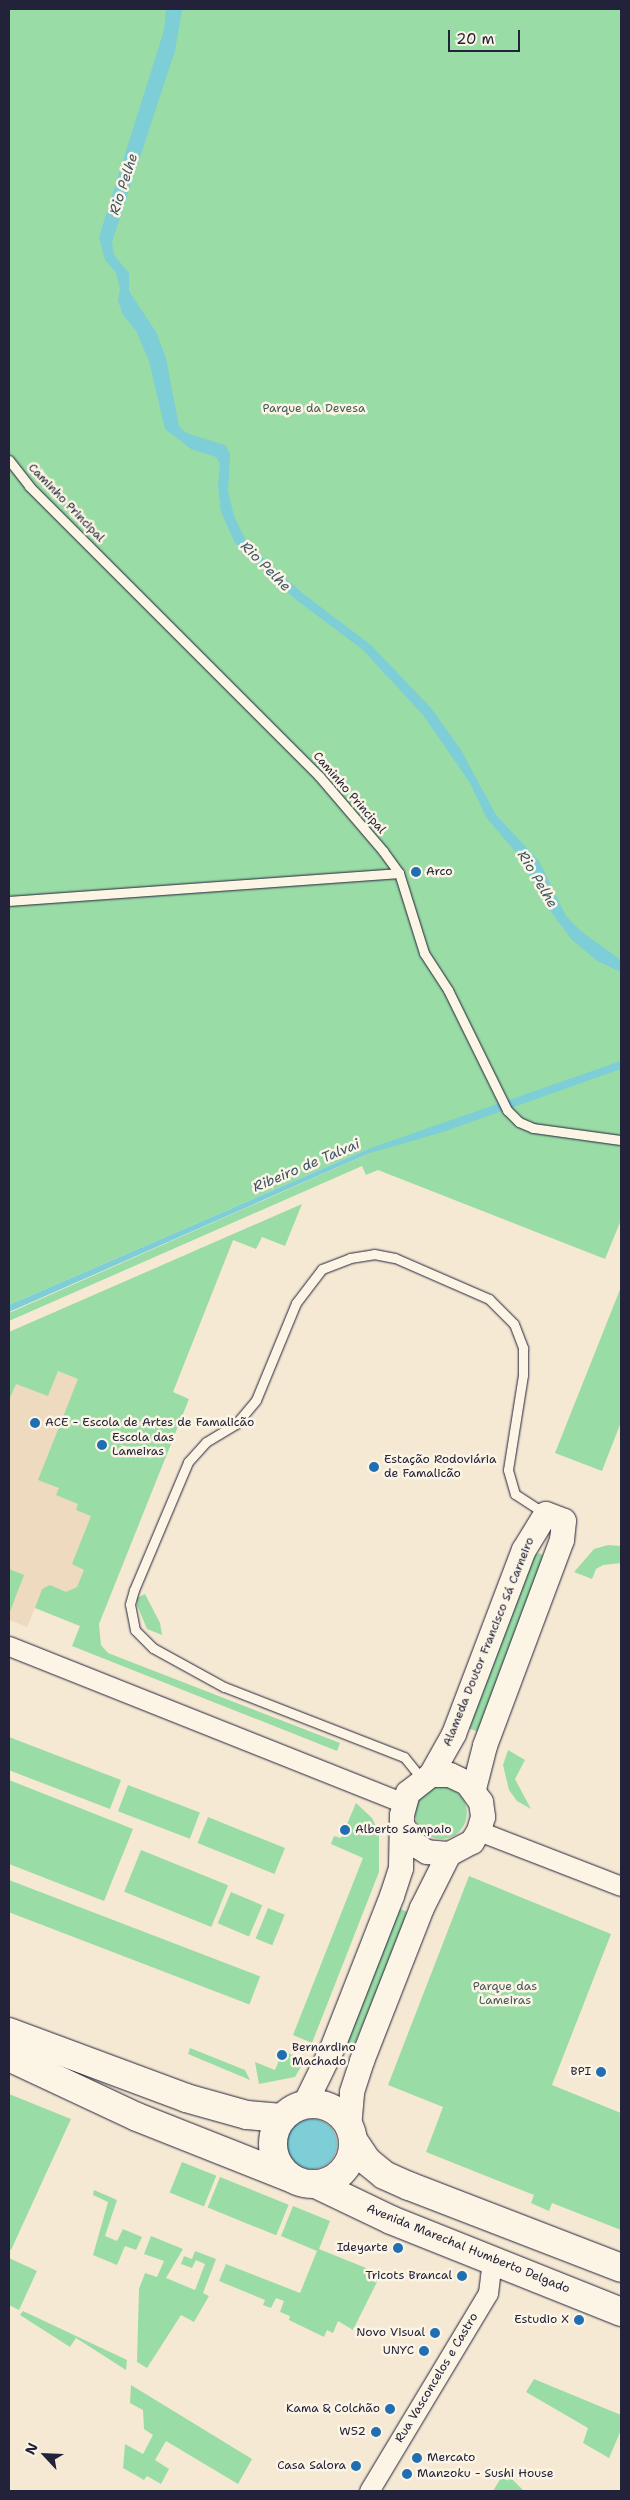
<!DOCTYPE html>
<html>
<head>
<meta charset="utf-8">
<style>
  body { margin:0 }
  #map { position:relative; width:630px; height:2500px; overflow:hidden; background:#f6e9d4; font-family:"Shantell Sans",sans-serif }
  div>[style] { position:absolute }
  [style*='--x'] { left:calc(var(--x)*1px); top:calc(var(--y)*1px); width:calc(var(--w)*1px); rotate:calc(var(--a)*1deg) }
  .built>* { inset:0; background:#eedabf }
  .green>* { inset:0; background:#9adca6; transform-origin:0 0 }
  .round { border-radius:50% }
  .water>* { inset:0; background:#7dced6 }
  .roads { filter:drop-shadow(0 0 1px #22223b) drop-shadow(0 0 1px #22223b) }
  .service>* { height:9px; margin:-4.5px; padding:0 4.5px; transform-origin:4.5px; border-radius:4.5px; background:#fcf5e5 }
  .minor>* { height:19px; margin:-9.5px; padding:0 9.5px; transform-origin:9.5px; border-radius:9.5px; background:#fcf5e5 }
  .tertiary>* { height:24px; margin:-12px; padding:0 12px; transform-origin:12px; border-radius:12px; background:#fcf5e5 }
  .primary>* { height:28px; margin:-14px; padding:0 14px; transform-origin:14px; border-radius:14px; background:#fcf5e5 }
  .primary>.ring { margin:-14px; padding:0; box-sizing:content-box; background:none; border:28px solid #fcf5e5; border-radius:50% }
  .dots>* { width:14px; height:14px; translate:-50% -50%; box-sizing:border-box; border:2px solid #fcf5e5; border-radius:50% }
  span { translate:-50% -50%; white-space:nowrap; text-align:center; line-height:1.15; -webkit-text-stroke:5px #fcf5e5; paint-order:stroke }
  .park-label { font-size:12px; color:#465a5b }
  .street-label { font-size:12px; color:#22223b }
  .poi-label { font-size:12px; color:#22223b }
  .left { translate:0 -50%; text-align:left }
  .right { translate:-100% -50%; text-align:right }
  .water-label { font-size:14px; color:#3d566a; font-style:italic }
  .frame { position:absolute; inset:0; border:10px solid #22223b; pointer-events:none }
  .north { position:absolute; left:20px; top:2430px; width:50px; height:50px; -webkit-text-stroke:4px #fcf5e5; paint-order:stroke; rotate:295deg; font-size:14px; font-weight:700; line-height:20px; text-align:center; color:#22223b }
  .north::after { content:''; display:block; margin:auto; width:18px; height:22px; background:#22223b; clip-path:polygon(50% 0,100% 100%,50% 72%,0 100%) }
  .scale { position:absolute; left:448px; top:30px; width:72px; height:22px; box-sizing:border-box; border:2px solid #22223b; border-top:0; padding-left:6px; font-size:15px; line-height:18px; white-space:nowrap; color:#22223b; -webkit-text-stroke:4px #fcf5e5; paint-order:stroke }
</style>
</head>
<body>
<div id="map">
  <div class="built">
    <i style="clip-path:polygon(236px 1233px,80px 1626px,35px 1608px,27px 1627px,9px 1620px,9px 1332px)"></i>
  </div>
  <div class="green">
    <i style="clip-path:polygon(9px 9px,621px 9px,621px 1220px,605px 1259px,378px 1170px,366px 1175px,362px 1166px,9px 1321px,9px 1313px,370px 1153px,368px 1149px,9px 1305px)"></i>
    <i style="clip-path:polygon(302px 1204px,285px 1246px,262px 1237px,256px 1249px,233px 1240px,173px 1392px,189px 1399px,99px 1624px,101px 1645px,108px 1653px,340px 1743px,337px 1751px,72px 1646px,80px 1626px,35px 1608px,42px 1589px,50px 1585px,66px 1592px,77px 1587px,84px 1570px,72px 1564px,91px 1516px,76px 1510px,78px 1504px,56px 1495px,59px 1488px,38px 1480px,78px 1379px,58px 1371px,48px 1396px,16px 1384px,9px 1400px,9px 1332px)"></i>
    <i style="clip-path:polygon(621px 1287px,621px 1422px,602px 1471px,555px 1453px)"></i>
    <i style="clip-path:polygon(608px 1545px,621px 1546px,621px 1563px,603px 1565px,596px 1569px,592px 1579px,574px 1572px,594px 1549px)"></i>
    <i style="clip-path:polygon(539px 1553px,544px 1556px,479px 1732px,468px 1728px,534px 1556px)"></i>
    <i style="clip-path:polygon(9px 1569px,24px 1575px,9px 1614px)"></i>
    <i style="clip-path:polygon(145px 1594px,160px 1623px,162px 1635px,147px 1629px,137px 1605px,137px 1598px)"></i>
    <i style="left:9px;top:1737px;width:120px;height:31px;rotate:21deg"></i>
    <i style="clip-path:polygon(508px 1750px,525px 1760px,515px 1779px,531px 1809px,517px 1801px,509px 1790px,503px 1765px)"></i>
    <i style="clip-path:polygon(9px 1780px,133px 1829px,104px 1901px,9px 1864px)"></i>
    <i style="left:128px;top:1785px;width:77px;height:28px;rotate:21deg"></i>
    <i class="round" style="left:415px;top:1787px;width:52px;height:52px"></i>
    <i style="clip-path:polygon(356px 1803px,372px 1818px,379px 1833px,379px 1872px,312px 2043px,293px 2035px,363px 1858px,331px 1844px,334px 1836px,341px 1838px)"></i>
    <i style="left:208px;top:1817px;width:83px;height:28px;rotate:22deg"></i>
    <i style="left:141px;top:1850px;width:94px;height:45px;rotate:22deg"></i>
    <i style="clip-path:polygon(469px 1876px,611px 1934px,552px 2085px,621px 2113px,621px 2230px,552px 2203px,549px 2211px,531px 2203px,534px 2195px,426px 2152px,443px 2107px,388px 2085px)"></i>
    <i style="left:9px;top:1880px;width:269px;height:30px;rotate:21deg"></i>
    <i style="left:231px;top:1892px;width:34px;height:34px;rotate:23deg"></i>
    <i style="left:268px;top:1908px;width:18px;height:33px;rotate:22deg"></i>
    <i style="left:398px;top:1908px;width:13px;height:146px;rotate:23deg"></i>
    <i style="clip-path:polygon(190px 2048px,245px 2070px,250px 2080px,188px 2054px)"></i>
    <i style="clip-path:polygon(283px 2051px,305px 2060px,295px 2077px,259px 2084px,255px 2062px,275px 2070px)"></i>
    <i style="clip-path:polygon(9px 2094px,71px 2119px,11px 2250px,9px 2249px)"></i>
    <i style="left:182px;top:2162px;width:37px;height:33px;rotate:22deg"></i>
    <i style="left:220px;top:2177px;width:74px;height:33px;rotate:22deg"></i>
    <i style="clip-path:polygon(94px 2190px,117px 2200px,105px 2236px,117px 2241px,123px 2229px,142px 2237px,136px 2250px,125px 2246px,117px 2265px,93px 2255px,108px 2202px,93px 2195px)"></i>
    <i style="clip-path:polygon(293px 2206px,330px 2221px,319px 2249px,381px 2274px,353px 2330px,338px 2321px,333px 2333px,327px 2330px,324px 2337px,289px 2320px,290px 2316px,280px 2312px,284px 2301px,276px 2298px,271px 2308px,263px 2305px,265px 2300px,219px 2281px,226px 2264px,300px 2293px,317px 2251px,281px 2236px)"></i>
    <i style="clip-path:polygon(151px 2236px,183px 2249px,166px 2278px,195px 2290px,205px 2264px,196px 2260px,192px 2268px,181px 2264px,184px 2256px,192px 2259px,195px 2251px,216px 2259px,203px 2293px,209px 2296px,194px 2322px,181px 2315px,147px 2368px,137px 2362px,139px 2289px,145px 2273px,157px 2277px,164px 2261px,144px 2254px)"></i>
    <i style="clip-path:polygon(9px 2258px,37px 2271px,19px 2310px,9px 2305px)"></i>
    <i style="clip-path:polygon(23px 2311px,127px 2360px,126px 2370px,76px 2338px,70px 2347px,20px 2315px)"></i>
    <i style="clip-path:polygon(534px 2379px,621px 2415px,621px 2430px,609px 2458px,583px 2443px,588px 2428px,526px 2392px)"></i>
    <i style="clip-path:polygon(131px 2385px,252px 2459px,238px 2484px,166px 2441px,155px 2460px,169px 2469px,161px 2484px,147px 2476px,144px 2480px,123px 2468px,125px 2444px,143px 2454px,153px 2435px,144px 2429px,143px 2410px,130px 2403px)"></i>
    <i style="clip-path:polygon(505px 2471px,513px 2480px,524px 2491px,493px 2491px)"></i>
  </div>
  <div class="water">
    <i style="clip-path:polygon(166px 9px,182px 9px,175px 51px,112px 242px,114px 255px,129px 273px,129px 291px,156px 332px,166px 358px,179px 426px,186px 433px,225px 445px,230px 454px,228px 491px,234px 516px,247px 543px,301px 592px,371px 645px,431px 708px,461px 750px,496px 815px,539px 861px,566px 916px,582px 932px,621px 960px,621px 972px,597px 961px,572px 940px,540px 897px,524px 862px,486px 817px,470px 783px,423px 715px,363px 650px,295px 599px,235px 543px,221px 512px,218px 486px,220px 464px,216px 457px,191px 449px,165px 429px,149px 361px,136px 331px,123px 315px,118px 301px,120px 289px,116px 273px,105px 260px,99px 237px,164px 30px)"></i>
    <i style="clip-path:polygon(621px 1061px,621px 1069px,443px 1132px,370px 1153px,9px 1312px,9px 1305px,368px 1149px)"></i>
    <i class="round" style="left:287px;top:2119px;width:50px;height:50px"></i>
  </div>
  <div class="roads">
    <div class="service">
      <i style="--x:9;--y:460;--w:33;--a:52"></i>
      <i style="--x:29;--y:486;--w:410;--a:45"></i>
      <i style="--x:319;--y:776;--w:99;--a:49.5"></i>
      <i style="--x:383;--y:851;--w:27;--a:54"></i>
      <i style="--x:399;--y:873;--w:84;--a:72.6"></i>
      <i style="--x:424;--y:953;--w:44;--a:57"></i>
      <i style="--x:448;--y:990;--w:134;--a:63.8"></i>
      <i style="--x:507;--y:1110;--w:17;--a:45"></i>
      <i style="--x:519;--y:1122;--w:15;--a:23"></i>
      <i style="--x:533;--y:1128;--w:89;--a:7.8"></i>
      <i style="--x:9;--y:901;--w:391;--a:-4.1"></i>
      <i style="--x:422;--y:1779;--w:28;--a:-129"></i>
      <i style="--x:404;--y:1757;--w:193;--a:-158.7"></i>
      <i style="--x:224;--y:1687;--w:81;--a:-151.2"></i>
      <i style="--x:153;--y:1648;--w:25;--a:-135"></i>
      <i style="--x:135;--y:1630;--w:26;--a:-101"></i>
      <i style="--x:130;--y:1604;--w:15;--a:-74"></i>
      <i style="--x:134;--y:1590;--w:139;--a:-67.1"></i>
      <i style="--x:188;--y:1462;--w:27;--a:-48"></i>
      <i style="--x:206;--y:1442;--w:35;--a:-31"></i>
      <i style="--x:236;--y:1424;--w:31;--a:-50"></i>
      <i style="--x:256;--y:1400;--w:105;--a:-67.6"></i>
      <i style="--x:296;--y:1303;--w:43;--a:-52.6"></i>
      <i style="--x:322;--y:1269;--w:30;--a:-21"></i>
      <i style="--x:350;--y:1258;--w:24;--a:-9"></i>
      <i style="--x:374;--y:1254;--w:21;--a:11"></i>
      <i style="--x:395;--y:1258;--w:103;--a:23.6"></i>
      <i style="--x:489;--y:1299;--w:35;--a:45"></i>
      <i style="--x:514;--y:1324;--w:26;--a:69"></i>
      <i style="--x:523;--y:1348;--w:27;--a:90"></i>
      <i style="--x:523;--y:1375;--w:96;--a:99"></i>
      <i style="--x:508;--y:1470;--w:25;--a:74"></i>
      <i style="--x:515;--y:1494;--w:37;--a:33"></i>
    </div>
    <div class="minor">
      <i style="--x:9;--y:1646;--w:425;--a:21.7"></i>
      <i style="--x:479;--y:1831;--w:152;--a:21.2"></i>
      <i style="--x:369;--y:2491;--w:231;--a:-59"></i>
      <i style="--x:488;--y:2293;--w:33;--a:-83"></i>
    </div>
    <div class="tertiary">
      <i style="--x:431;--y:1775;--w:47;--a:-60.7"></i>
      <i style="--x:454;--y:1734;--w:197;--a:-69.2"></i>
      <i style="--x:524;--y:1550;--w:42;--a:-58.6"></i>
      <i style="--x:546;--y:1514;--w:19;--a:21"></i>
      <i style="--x:564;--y:1521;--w:19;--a:96"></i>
      <i style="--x:562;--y:1540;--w:220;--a:110.5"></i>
      <i style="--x:485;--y:1746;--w:44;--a:104.3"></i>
      <i style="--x:305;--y:2104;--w:61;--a:-63.9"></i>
      <i style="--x:332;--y:2049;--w:164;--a:-68.6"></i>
      <i style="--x:392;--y:1896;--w:29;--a:-72"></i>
      <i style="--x:401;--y:1868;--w:53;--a:-88.9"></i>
      <i style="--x:402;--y:1815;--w:23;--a:-75"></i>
      <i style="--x:408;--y:1793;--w:29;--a:-38"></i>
      <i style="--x:431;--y:1775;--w:19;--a:0"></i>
      <i style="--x:450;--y:1775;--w:19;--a:25"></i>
      <i style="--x:467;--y:1783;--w:24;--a:54"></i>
      <i style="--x:481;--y:1802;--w:15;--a:82"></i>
      <i style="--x:483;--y:1817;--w:15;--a:106"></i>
      <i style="--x:479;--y:1831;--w:13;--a:122"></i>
      <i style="--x:472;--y:1842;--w:26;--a:152"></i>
      <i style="--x:449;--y:1854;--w:22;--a:-175"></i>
      <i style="--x:427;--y:1852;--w:12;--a:-149"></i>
      <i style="--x:417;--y:1846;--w:22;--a:-126"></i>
      <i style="--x:349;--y:2128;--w:36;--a:-85"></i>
      <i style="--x:352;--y:2092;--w:33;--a:-72"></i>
      <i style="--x:362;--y:2061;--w:164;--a:-68.6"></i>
      <i style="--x:422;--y:1908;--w:60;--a:-63.4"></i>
    </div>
    <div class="primary">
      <i style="--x:9;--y:2032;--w:189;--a:20.4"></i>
      <i style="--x:186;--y:2098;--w:63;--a:15.6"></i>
      <i style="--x:247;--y:2115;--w:35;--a:5"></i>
      <i style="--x:9;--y:2057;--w:141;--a:25.1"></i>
      <i style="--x:137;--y:2117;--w:166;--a:21.6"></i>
      <i class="ring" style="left:273px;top:2104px;width:52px;height:52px"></i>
      <i style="--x:353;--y:2140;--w:25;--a:56"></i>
      <i style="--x:367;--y:2161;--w:22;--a:39"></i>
      <i style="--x:384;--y:2175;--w:27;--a:24"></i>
      <i style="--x:409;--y:2186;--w:227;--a:21.1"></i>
      <i style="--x:316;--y:2184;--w:83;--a:25.6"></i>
      <i style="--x:391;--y:2220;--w:248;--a:21.8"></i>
    </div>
  </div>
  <div class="dots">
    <i style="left:416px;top:872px;background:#1f6fb2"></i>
    <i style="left:35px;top:1423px;background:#1f6fb2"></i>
    <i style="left:102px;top:1445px;background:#1f6fb2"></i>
    <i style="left:374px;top:1467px;background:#1f6fb2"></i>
    <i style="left:345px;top:1830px;background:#1f6fb2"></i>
    <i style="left:282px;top:2055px;background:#1f6fb2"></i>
    <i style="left:601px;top:2072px;background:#1f6fb2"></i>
    <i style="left:398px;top:2248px;background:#1f6fb2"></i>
    <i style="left:462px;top:2276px;background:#1f6fb2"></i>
    <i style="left:579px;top:2320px;background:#1f6fb2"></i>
    <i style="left:435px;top:2333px;background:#1f6fb2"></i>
    <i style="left:424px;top:2351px;background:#1f6fb2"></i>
    <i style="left:390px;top:2409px;background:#1f6fb2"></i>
    <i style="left:376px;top:2432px;background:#1f6fb2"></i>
    <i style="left:417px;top:2458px;background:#1f6fb2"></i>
    <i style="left:356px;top:2466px;background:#1f6fb2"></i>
    <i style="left:407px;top:2474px;background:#1f6fb2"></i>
  </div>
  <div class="park-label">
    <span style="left:314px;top:409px">Parque da Devesa</span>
    <span style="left:505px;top:1994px">Parque das<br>Lameiras</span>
  </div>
  <div class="street-label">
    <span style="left:66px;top:503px;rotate:46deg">Caminho Principal</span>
    <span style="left:349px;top:793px;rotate:49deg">Caminho Principal</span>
    <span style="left:489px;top:1642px;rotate:-68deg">Alameda Doutor Francisco Sá Carneiro</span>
    <span style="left:468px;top:2249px;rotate:22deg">Avenida Marechal Humberto Delgado</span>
    <span style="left:437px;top:2378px;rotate:-59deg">Rua Vasconcelos e Castro</span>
  </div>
  <div class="poi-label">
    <span class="left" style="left:426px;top:872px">Arco</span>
    <span class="left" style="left:45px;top:1423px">ACE - Escola de Artes de Famalicão</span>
    <span class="left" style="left:112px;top:1445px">Escola das<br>Lameiras</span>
    <span class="left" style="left:384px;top:1467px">Estação Rodoviária<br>de Famalicão</span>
    <span class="left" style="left:355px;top:1830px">Alberto Sampaio</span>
    <span class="left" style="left:292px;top:2055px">Bernardino<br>Machado</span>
    <span class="right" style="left:591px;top:2072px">BPI</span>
    <span class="right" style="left:388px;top:2248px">Ideyarte</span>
    <span class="right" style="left:452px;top:2276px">Tricots Brancal</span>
    <span class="right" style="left:569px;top:2320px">Estudio X</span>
    <span class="right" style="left:425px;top:2333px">Novo Visual</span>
    <span class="right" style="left:414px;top:2351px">UNYC</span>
    <span class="right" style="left:380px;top:2409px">Kama &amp; Colchão</span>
    <span class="right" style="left:366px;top:2432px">W52</span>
    <span class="left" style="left:427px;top:2458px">Mercato</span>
    <span class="right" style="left:346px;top:2466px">Casa Salora</span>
    <span class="left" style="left:417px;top:2474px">Manzoku - Sushi House</span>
  </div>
  <div class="water-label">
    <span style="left:123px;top:184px;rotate:-72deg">Rio Pelhe</span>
    <span style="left:266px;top:566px;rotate:45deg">Rio Pelhe</span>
    <span style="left:538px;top:879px;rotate:59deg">Rio Pelhe</span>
    <span style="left:306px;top:1165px;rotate:-23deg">Ribeiro de Talvai</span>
  </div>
  <div class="frame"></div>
  <div class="north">N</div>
  <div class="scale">20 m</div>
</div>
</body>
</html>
